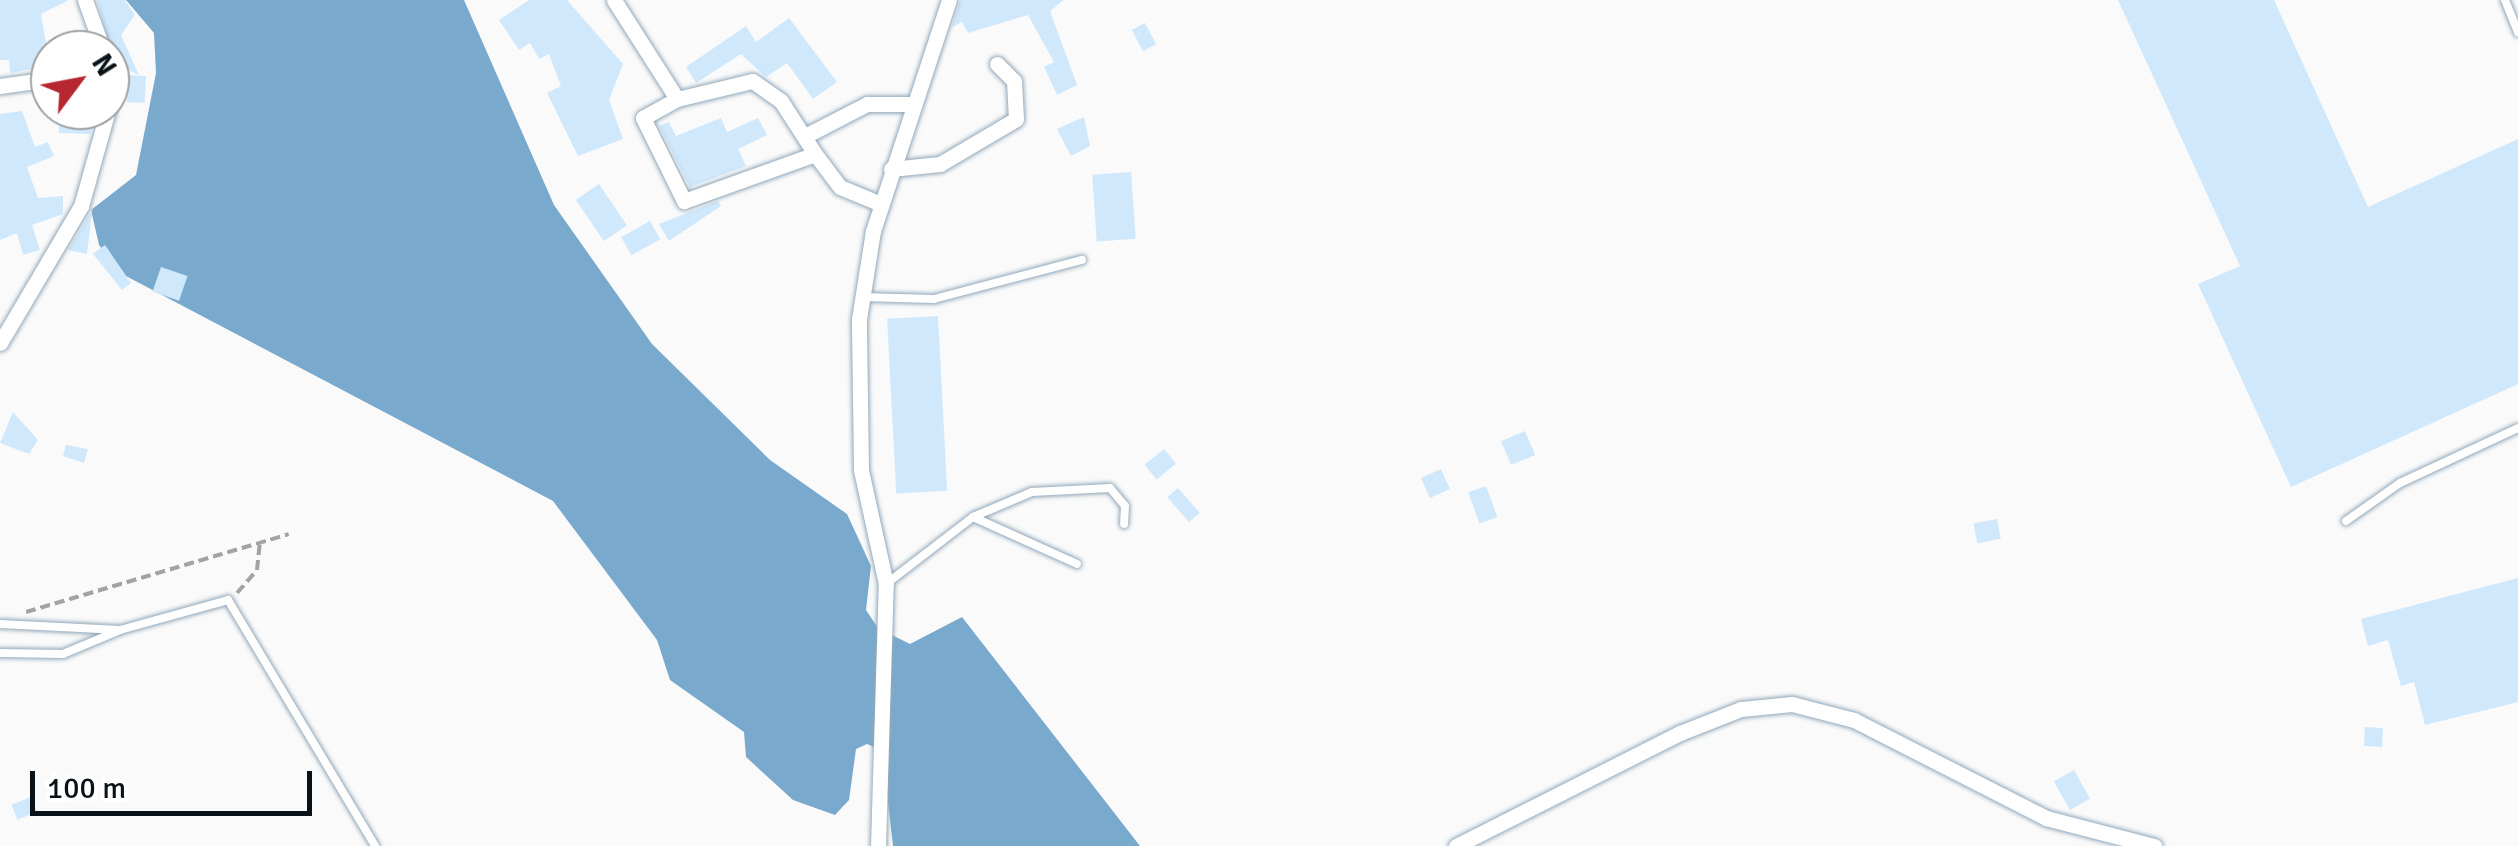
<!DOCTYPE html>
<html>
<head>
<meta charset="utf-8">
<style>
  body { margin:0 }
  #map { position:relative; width:2518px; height:846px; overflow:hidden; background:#fafafa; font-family:Signika,sans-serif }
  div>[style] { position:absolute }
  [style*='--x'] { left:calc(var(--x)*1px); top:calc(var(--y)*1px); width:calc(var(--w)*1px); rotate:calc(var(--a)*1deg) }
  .water>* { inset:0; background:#79a9cd }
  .building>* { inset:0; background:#d0e8fc; transform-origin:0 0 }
  .path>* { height:4px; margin-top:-2px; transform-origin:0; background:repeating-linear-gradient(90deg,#a1a4a7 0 10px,transparent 0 15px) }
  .roads { filter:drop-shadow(0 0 2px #91a8ba) drop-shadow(0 0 2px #91a8ba) }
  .lane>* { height:8px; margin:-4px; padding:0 4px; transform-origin:4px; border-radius:4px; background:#fff }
  .street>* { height:15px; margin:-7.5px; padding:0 7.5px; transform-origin:7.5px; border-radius:7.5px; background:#fff }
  span { translate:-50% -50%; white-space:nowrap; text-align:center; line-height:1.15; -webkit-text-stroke:8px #fff; paint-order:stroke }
  .north { position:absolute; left:30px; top:30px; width:100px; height:100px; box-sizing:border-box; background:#fff; border:2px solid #9da0a3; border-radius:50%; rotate:58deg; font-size:28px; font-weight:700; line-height:40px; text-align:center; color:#0a1219 }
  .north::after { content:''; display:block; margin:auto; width:35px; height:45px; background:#b72730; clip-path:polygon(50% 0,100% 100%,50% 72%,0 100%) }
  .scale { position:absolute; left:30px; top:771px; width:282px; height:45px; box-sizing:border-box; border:5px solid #0a1219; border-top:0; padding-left:12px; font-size:30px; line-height:35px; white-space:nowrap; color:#0a1219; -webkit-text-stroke:8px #fff; paint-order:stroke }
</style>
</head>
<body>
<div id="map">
  <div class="water">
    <i style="clip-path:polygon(126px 0,464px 0,554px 205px,652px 344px,770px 460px,847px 514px,871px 566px,866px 610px,878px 628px,910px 644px,962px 617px,1140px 846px,893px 846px,882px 750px,867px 744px,856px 749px,849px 800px,835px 815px,793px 800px,746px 757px,744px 732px,670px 680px,657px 640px,553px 501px,124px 275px,99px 245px,91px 210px,136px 175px,156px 73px,154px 33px)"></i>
  </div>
  <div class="building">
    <i style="clip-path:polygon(0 0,69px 0,41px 14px,50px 66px,10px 73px,9px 60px,0 60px)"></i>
    <i style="clip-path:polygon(97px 0,125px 0,135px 15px,121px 35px,139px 75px,114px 64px)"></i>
    <i style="clip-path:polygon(529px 0,567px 0,623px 64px,609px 100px,623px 139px,578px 156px,547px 93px,561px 86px,549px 54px,539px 59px,530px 43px,519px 50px,499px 20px)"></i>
    <i style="clip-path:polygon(960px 0,1064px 0,1050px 11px,1077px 85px,1057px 95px,1044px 67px,1054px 62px,1028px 15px,968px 33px,962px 22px,952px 27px)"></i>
    <i style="clip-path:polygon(2118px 0,2274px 0,2368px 207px,2518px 139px,2518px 384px,2291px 487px,2198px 284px,2240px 266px)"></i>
    <i style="clip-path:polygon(789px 18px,837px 82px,813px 99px,787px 63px,766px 77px,741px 54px,696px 83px,686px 67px,746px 26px,756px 42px)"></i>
    <i style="left:1145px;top:23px;width:24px;height:15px;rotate:62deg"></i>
    <i style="left:128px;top:75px;width:18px;height:27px;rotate:3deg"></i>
    <i style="clip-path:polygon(59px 110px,94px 117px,90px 134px,59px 133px)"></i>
    <i style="clip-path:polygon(22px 111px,35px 147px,48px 142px,54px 156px,27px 167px,38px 198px,63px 196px,63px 214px,32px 225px,40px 250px,23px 255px,17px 233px,0 240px,0 114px)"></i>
    <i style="clip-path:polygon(1084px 117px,1090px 146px,1071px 156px,1057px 129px)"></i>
    <i style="clip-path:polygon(721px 118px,727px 132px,758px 118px,767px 135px,738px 149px,746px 166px,690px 187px,659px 126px,669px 122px,676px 136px)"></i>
    <i style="left:1131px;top:172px;width:67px;height:39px;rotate:86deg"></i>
    <i style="left:599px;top:184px;width:50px;height:28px;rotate:56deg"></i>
    <i style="clip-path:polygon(718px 201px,721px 206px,669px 241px,659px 224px)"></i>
    <i style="clip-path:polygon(93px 204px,87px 254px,68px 250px,91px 212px)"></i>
    <i style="left:650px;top:221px;width:21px;height:33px;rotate:61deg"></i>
    <i style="clip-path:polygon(105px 245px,131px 283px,122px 290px,93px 254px)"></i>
    <i style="left:161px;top:267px;width:28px;height:26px;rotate:19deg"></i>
    <i style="left:938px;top:316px;width:175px;height:51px;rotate:87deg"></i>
    <i style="clip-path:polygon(13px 412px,38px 440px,29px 454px,0 443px)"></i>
    <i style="left:1525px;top:431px;width:26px;height:26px;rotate:67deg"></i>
    <i style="clip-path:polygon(66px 445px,88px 449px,84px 463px,63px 456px)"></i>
    <i style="left:1164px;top:449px;width:19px;height:25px;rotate:51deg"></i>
    <i style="left:1441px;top:469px;width:22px;height:22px;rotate:66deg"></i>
    <i style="left:1486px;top:486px;width:33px;height:19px;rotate:70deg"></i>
    <i style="left:1178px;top:488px;width:33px;height:14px;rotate:49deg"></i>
    <i style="left:1997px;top:519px;width:20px;height:24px;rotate:79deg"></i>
    <i style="clip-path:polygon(2518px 578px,2518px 702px,2425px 725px,2414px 682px,2401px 686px,2388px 640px,2368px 646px,2361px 619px)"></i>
    <i style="left:2365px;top:727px;width:18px;height:19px;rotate:3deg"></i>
    <i style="left:2074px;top:770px;width:33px;height:23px;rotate:61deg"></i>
    <i style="left:31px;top:797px;width:16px;height:21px;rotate:68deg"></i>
  </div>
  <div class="path">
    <i style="--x:237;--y:593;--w:30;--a:-49"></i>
    <i style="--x:257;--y:570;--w:27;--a:-84"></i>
    <i style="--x:26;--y:612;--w:274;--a:-16.5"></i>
  </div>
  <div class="roads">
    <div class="lane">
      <i style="--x:2505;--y:0;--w:35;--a:68"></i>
      <i style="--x:862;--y:297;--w:72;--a:1.6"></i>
      <i style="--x:934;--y:299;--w:153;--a:-14.8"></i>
      <i style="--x:973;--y:517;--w:114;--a:24.3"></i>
      <i style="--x:2346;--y:521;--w:66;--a:-35.1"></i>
      <i style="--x:2400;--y:483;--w:130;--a:-25"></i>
      <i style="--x:886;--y:584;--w:110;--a:-37.6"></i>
      <i style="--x:973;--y:517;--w:64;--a:-23"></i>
      <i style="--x:1032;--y:492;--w:78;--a:-2.9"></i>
      <i style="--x:1110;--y:488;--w:23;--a:50"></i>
      <i style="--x:1125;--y:506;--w:18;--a:93"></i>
      <i style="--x:0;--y:624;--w:120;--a:2.9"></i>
      <i style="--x:120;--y:630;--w:112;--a:-15.5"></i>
      <i style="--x:228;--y:600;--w:287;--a:59.1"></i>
      <i style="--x:0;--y:653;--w:63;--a:0.9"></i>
      <i style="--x:63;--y:654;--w:62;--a:-22.8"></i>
    </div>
    <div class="street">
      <i style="--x:85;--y:0;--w:53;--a:70.2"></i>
      <i style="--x:614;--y:0;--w:117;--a:57.5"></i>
      <i style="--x:110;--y:74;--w:26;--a:90"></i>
      <i style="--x:0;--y:86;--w:50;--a:-8"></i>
      <i style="--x:805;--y:136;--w:70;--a:-27.3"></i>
      <i style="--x:867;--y:104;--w:45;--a:0"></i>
      <i style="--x:815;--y:154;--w:63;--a:-122.7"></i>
      <i style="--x:781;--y:101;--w:35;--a:-145"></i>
      <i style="--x:752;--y:81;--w:77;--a:166.5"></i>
      <i style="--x:677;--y:99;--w:39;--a:151"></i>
      <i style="--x:643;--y:118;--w:93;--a:63.7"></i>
      <i style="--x:684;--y:201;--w:139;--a:-19.7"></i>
      <i style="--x:815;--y:154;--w:41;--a:52.9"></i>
      <i style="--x:840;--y:187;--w:44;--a:22.5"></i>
      <i style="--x:891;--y:169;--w:49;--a:-5.8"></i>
      <i style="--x:940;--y:164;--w:88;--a:-30.6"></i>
      <i style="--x:1016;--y:119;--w:38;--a:-93"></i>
      <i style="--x:1014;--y:81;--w:24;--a:-135"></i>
      <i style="--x:0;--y:343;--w:159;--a:-59.4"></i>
      <i style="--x:81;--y:206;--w:100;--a:-74.3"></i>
      <i style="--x:878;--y:846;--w:262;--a:-88.3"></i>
      <i style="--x:886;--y:584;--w:117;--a:-102.4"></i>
      <i style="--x:861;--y:470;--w:151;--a:-90.8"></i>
      <i style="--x:859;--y:319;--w:89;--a:-81"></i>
      <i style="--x:873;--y:231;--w:243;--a:-71.8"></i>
      <i style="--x:1456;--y:846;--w:251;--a:-26.8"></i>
      <i style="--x:1680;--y:733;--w:66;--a:-21.5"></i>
      <i style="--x:1741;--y:709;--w:51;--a:-5.6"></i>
      <i style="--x:1792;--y:704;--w:64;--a:14.5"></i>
      <i style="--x:1854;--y:720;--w:216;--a:27"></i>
      <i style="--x:2046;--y:818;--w:112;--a:14.5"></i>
    </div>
  </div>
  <div class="north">N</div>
  <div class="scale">100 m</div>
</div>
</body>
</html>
